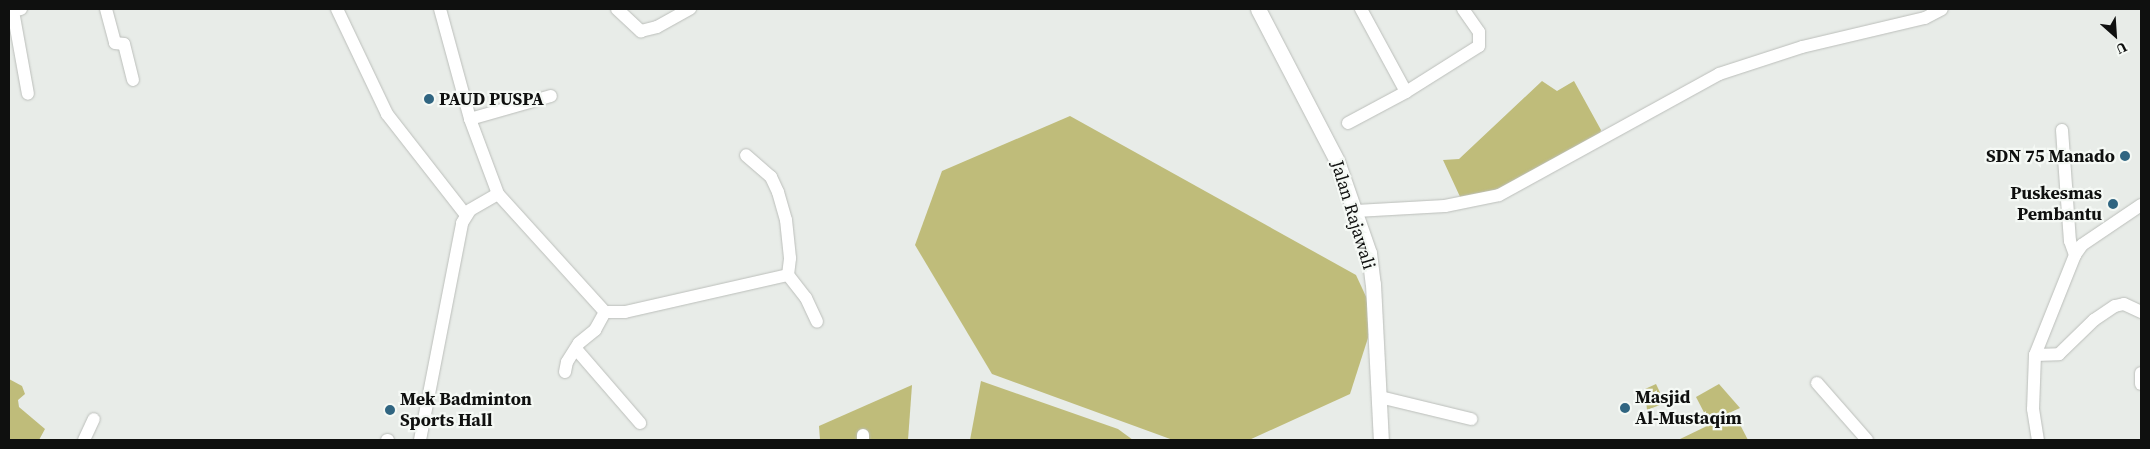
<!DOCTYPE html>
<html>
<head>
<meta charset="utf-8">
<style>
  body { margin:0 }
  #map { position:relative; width:2150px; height:449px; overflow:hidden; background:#e8ece8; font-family:"Source Serif 4",serif }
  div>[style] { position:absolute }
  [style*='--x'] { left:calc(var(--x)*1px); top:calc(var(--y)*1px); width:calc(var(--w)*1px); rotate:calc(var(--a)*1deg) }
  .green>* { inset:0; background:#bfbc7a }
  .roads { filter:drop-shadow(0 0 1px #bbbeba) drop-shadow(0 0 1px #bbbeba) }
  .minor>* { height:12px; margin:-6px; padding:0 6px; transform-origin:6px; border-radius:6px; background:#fff }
  .tertiary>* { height:15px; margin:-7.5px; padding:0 7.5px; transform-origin:7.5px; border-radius:7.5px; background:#fff }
  .dots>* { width:14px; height:14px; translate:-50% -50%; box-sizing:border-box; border:2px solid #f5f9f5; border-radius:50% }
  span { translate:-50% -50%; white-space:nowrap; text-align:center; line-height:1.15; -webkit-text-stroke:4.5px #f5f9f5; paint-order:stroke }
  .poi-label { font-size:18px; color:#0f100f; font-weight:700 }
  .left { translate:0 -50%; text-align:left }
  .right { translate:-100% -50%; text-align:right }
  .street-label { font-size:18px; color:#0f100f }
  .frame { position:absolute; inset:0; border:10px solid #0f100f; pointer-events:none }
  .north { position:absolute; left:2090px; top:10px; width:50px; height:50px; -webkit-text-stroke:4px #f5f9f5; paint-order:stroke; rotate:154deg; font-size:14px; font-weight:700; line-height:20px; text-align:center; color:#0f100f }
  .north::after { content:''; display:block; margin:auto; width:18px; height:22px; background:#0f100f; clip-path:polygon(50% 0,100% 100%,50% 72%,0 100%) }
</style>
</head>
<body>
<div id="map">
  <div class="green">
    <i style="clip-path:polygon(1542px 81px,1557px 91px,1574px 81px,1601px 130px,1599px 137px,1499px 192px,1462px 201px,1443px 160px,1459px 159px)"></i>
    <i style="clip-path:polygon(1070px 116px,1356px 275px,1375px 316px,1350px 394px,1249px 440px,1173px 440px,992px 374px,915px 245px,942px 171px)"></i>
    <i style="clip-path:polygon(9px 379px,22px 386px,25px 394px,18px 400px,19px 407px,45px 429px,39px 440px,9px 440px)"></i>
    <i style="clip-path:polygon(981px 381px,1118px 429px,1133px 440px,970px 440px)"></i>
    <i style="clip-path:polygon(1656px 384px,1665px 403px,1647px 410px,1645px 389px)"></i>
    <i style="clip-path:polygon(1719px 384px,1740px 408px,1709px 422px,1696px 397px)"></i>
    <i style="clip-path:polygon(912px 385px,908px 440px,820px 440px,819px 426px)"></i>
    <i style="clip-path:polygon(1734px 413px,1748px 440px,1678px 440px)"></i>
  </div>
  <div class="roads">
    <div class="minor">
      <i style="--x:21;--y:9;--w:8;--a:166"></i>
      <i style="--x:13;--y:11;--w:84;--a:79.8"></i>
      <i style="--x:106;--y:9;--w:35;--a:75"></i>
      <i style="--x:115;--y:43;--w:9;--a:6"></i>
      <i style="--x:124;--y:44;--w:37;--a:76"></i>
      <i style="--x:337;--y:9;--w:116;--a:64.5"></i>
      <i style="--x:387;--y:114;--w:127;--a:52"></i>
      <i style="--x:440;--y:9;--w:114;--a:74.7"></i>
      <i style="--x:470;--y:119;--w:80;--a:69.5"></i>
      <i style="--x:498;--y:194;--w:159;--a:47.8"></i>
      <i style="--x:605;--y:312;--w:20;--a:0"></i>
      <i style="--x:625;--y:312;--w:167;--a:-12.8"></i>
      <i style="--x:788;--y:275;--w:17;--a:-83"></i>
      <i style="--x:790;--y:258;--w:38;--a:-96"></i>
      <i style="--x:786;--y:220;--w:29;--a:-106"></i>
      <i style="--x:778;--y:192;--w:17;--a:-115"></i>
      <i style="--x:771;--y:177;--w:33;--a:-139"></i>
      <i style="--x:617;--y:9;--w:33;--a:43"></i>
      <i style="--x:641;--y:31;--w:16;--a:-14"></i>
      <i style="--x:657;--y:27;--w:38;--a:-29"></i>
      <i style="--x:1361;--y:9;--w:94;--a:61.5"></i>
      <i style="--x:1406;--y:92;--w:86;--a:-32.2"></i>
      <i style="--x:1479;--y:46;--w:14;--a:-90"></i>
      <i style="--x:1479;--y:32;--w:28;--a:-125"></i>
      <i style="--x:470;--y:119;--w:84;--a:-15.9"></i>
      <i style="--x:1348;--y:123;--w:66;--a:-28.1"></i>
      <i style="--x:2062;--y:130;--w:111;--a:85.9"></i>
      <i style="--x:2070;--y:241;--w:15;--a:70"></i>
      <i style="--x:2141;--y:205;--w:71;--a:145.9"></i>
      <i style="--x:2082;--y:245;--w:12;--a:125"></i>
      <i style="--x:2075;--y:255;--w:108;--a:111.8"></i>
      <i style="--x:2035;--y:355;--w:24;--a:-2"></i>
      <i style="--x:2059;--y:354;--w:49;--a:-44.2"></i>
      <i style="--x:2094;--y:320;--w:25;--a:-34"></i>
      <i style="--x:2115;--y:306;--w:9;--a:-13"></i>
      <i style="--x:2124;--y:304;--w:19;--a:25"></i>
      <i style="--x:1356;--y:211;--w:89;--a:-3.2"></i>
      <i style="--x:1445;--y:206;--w:55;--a:-11.5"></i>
      <i style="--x:1499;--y:195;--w:251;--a:-28.8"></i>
      <i style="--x:1719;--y:74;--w:87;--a:-18"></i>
      <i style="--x:1802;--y:47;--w:126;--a:-13.3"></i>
      <i style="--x:1925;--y:18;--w:19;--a:-28"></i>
      <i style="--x:788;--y:275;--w:29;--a:52"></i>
      <i style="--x:806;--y:298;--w:26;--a:65"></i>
      <i style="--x:576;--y:349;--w:98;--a:49.1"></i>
      <i style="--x:2035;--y:355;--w:54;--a:92.1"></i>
      <i style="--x:2033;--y:409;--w:31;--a:81"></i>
      <i style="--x:565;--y:372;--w:10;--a:-79"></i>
      <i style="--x:567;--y:362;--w:22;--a:-58"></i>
      <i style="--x:579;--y:343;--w:21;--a:-39"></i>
      <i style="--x:595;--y:330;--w:21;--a:-61"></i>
      <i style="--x:2141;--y:373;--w:11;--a:90"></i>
      <i style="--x:1817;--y:383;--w:76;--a:48.7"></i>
      <i style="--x:1380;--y:397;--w:94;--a:13.6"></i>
      <i style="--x:863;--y:435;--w:5;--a:90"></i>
      <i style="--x:84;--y:440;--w:23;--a:-65"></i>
      <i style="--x:387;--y:440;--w:1;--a:0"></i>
      <i style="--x:420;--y:440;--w:221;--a:-79"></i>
      <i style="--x:462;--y:223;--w:15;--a:-58"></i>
      <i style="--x:470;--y:210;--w:32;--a:-30"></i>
    </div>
    <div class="tertiary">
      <i style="--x:1258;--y:9;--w:171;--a:62.5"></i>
      <i style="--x:1337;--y:161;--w:97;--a:70.8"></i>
      <i style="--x:1369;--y:253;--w:31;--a:83"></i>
      <i style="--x:1373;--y:284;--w:156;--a:87.1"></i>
    </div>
  </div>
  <div class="dots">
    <i style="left:429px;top:99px;background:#306581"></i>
    <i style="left:2125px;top:156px;background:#306581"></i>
    <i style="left:2113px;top:204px;background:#306581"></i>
    <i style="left:1625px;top:408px;background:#306581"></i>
    <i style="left:390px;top:410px;background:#306581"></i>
  </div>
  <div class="poi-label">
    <span class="left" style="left:439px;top:99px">PAUD PUSPA</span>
    <span class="right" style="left:2115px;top:156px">SDN 75 Manado</span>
    <span class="right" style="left:2102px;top:204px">Puskesmas<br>Pembantu</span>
    <span class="left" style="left:1635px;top:408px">Masjid<br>Al-Mustaqim</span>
    <span class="left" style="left:400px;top:410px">Mek Badminton<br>Sports Hall</span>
  </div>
  <div class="street-label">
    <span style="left:1353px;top:215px;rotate:73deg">Jalan Rajawali</span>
  </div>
  <div class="frame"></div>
  <div class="north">U</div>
</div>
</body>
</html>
